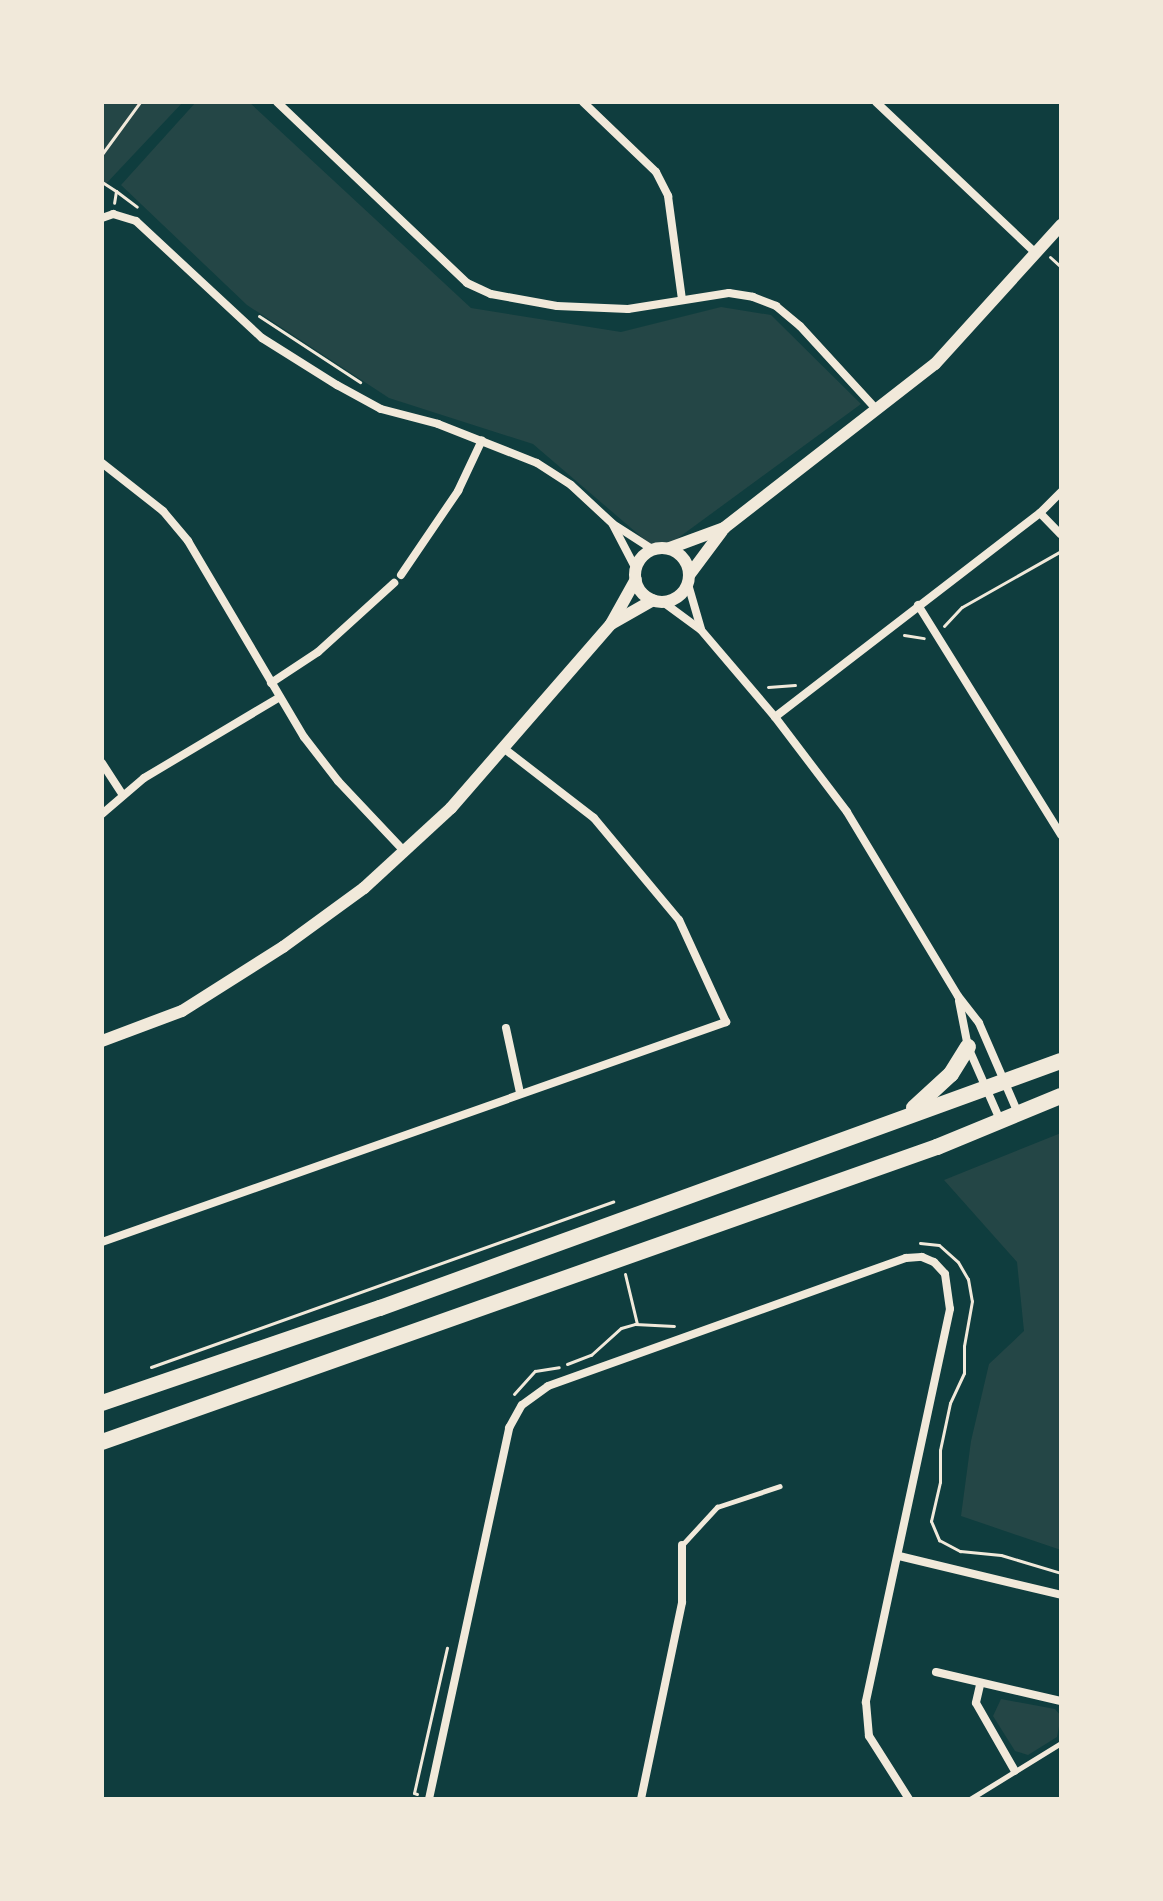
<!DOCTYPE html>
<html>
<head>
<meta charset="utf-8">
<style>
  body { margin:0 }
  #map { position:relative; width:1163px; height:1901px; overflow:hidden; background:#0f3d3e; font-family:"IBM Plex Serif",serif }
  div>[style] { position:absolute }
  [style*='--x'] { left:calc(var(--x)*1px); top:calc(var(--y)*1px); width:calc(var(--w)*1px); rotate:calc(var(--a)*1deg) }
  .green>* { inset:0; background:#244646 }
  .path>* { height:3px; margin:-1.5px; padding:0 1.5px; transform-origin:1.5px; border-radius:1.5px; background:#f1e9da }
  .service>* { height:5px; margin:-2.5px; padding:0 2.5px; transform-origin:2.5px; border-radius:2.5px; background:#f1e9da }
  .minor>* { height:8px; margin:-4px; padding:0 4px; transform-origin:4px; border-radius:4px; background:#f1e9da }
  .tertiary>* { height:12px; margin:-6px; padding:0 6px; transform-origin:6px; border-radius:6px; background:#f1e9da }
  .tertiary>.ring { margin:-6px; padding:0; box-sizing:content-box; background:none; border:12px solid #f1e9da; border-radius:50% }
  .primary>* { height:16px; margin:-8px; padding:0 8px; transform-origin:8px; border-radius:8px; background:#f1e9da }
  span { translate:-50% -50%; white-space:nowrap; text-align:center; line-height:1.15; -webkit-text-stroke:8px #f1e9da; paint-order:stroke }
  .frame { position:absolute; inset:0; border:104px solid #f1e9da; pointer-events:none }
</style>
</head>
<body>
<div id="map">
  <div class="green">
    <i style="clip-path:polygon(102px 102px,183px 102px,102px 188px)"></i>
    <i style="clip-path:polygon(196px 102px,249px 102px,471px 308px,621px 332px,721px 307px,771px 315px,861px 404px,659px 552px,533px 444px,389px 398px,247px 305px,121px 185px)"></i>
    <i style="clip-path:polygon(1061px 1133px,1061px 1550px,961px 1516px,971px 1441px,989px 1364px,1024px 1331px,1017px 1262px,944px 1180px)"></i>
    <i style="clip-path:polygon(1001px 1699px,1055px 1709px,1061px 1716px,1057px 1737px,1028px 1755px,1015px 1751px,993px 1716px)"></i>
  </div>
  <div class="path">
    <i style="--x:102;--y:154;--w:64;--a:-53.8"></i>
    <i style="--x:102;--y:182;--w:17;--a:33"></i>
    <i style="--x:116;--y:191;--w:12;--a:99"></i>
    <i style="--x:116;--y:191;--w:26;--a:37"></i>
    <i style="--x:1050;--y:257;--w:15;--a:42"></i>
    <i style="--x:259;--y:316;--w:121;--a:33.2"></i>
    <i style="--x:944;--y:626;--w:26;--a:-47"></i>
    <i style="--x:962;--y:607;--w:114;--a:-29.5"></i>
    <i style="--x:904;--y:635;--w:20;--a:9"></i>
    <i style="--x:768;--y:687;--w:27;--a:-4"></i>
    <i style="--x:920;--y:1243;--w:19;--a:6"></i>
    <i style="--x:939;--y:1245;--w:25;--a:42"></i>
    <i style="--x:958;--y:1262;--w:20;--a:60"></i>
    <i style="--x:968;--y:1279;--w:22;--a:80"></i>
    <i style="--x:972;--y:1301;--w:46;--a:100.1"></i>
    <i style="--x:964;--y:1346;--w:27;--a:90"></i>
    <i style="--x:964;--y:1373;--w:33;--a:115"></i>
    <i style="--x:950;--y:1403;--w:48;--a:102"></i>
    <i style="--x:940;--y:1450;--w:32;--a:90"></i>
    <i style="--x:940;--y:1482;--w:40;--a:103"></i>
    <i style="--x:931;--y:1521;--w:21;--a:67"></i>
    <i style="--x:939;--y:1540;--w:24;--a:28"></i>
    <i style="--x:960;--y:1551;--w:41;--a:5.6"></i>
    <i style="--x:1001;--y:1555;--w:63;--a:16.7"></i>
    <i style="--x:625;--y:1274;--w:51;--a:76.5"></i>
    <i style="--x:567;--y:1364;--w:26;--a:-21"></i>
    <i style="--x:591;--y:1355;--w:40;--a:-42"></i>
    <i style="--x:621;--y:1328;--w:15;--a:-16"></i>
    <i style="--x:635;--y:1324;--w:39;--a:3"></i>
    <i style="--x:151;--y:1367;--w:491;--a:-19.7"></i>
    <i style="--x:514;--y:1394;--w:31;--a:-48"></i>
    <i style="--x:535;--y:1371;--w:24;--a:-9"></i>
    <i style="--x:417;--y:1794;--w:3;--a:-162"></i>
    <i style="--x:414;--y:1793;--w:149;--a:-77.2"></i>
  </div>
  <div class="service">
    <i style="--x:682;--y:1545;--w:52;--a:-47.4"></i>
    <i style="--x:717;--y:1507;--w:66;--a:-18.4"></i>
    <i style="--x:970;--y:1799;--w:107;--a:-31.6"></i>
  </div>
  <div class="minor">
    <i style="--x:277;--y:102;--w:262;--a:43.6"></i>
    <i style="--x:467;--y:283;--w:26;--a:25"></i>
    <i style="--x:491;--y:294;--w:67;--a:10.3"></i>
    <i style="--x:557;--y:306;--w:71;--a:2.4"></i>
    <i style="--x:628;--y:309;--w:102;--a:-9"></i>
    <i style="--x:729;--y:293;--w:24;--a:9"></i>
    <i style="--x:753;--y:297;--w:25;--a:21"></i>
    <i style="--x:776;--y:306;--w:31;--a:40"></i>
    <i style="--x:800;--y:326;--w:114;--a:47.5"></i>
    <i style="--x:583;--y:102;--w:101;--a:43.8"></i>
    <i style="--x:656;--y:172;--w:27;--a:63"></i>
    <i style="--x:668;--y:196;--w:104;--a:82.3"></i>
    <i style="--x:876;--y:102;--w:221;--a:43.4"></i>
    <i style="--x:102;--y:218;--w:12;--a:-20"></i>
    <i style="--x:113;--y:214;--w:24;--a:17"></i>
    <i style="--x:136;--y:221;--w:172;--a:42.9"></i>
    <i style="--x:262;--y:338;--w:89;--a:32.1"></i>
    <i style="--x:337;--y:385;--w:50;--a:28.6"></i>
    <i style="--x:381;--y:409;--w:59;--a:14.7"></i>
    <i style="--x:438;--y:424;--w:106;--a:21.5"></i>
    <i style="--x:537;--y:463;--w:40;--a:32.9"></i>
    <i style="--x:571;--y:485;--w:57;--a:42.9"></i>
    <i style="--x:613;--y:524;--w:46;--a:32.7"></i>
    <i style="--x:102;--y:463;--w:78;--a:38.2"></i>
    <i style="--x:163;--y:511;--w:39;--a:50"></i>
    <i style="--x:188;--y:541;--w:228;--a:59.4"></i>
    <i style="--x:304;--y:737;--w:56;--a:52.3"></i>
    <i style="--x:338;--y:781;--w:98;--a:46.7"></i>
    <i style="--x:1040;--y:513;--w:30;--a:46"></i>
    <i style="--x:613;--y:525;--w:50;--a:62.4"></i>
    <i style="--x:401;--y:575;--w:102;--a:-55.8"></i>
    <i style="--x:458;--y:491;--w:56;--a:-64.8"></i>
    <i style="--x:688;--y:584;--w:47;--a:73.9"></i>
    <i style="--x:663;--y:602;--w:47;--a:36.4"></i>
    <i style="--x:701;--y:630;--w:114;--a:49.6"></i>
    <i style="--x:775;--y:717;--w:119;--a:52.8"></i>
    <i style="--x:847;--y:812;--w:215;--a:58.9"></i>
    <i style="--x:958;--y:996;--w:34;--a:52"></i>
    <i style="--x:979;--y:1023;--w:98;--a:66.6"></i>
    <i style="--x:918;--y:605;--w:271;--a:58.1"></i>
    <i style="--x:271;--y:683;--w:56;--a:-33.4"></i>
    <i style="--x:318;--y:652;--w:103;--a:-42.2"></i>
    <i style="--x:775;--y:717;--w:334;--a:-37.6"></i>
    <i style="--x:1040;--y:513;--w:30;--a:-45"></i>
    <i style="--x:102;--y:763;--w:38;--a:57"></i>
    <i style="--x:102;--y:814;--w:55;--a:-40.6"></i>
    <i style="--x:144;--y:778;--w:158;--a:-30.8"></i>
    <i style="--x:959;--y:1001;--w:47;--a:78.9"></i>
    <i style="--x:968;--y:1047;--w:80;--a:66.3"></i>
    <i style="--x:506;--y:1028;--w:66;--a:77.8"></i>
    <i style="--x:102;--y:1242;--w:662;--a:-19.42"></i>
    <i style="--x:726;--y:1022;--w:112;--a:-114.7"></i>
    <i style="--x:679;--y:920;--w:133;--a:-129.8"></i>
    <i style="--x:594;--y:818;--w:116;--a:-142.3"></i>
    <i style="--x:899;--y:1556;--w:167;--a:13.5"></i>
    <i style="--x:936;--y:1672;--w:128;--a:13.1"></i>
    <i style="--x:980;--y:1685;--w:18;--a:103"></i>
    <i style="--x:976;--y:1703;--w:78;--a:60.2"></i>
    <i style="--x:429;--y:1799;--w:380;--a:-77.8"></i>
    <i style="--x:509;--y:1428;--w:26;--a:-61"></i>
    <i style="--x:522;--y:1405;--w:32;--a:-36"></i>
    <i style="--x:548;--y:1386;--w:380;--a:-19.7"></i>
    <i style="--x:906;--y:1258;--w:16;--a:-4"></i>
    <i style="--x:922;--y:1257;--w:13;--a:23"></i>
    <i style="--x:934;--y:1262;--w:16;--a:47"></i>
    <i style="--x:945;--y:1274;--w:35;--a:82"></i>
    <i style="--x:950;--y:1309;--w:402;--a:102.1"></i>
    <i style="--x:866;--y:1702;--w:34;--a:85"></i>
    <i style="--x:869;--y:1736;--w:75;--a:57.6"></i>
    <i style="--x:641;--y:1799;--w:201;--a:-78.2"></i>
    <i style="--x:682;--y:1602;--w:57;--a:-90"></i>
  </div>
  <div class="tertiary">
    <i style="--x:670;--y:548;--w:58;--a:-20.3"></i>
    <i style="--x:724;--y:528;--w:267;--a:-37.9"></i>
    <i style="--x:935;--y:364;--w:188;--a:-47.8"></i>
    <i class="ring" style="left:635px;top:548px;width:42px;height:42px"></i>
    <i style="--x:690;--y:574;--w:54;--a:-53.3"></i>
    <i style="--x:611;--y:624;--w:48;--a:-29.7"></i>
    <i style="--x:102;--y:1041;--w:85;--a:-20.6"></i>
    <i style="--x:182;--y:1011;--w:120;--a:-32.4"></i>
    <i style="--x:283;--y:947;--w:100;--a:-36.1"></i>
    <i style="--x:364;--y:888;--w:118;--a:-42.6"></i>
    <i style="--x:451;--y:808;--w:244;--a:-49"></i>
    <i style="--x:611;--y:624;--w:51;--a:-60.9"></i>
  </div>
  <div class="primary">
    <i style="--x:914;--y:1108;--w:50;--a:-42.6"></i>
    <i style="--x:951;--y:1074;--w:32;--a:-58"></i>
    <i style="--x:102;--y:1403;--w:294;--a:-18.9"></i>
    <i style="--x:380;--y:1308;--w:724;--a:-19.94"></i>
    <i style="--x:102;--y:1442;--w:886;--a:-19.46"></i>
    <i style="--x:937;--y:1147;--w:134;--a:-22.4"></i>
  </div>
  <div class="frame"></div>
</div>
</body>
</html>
